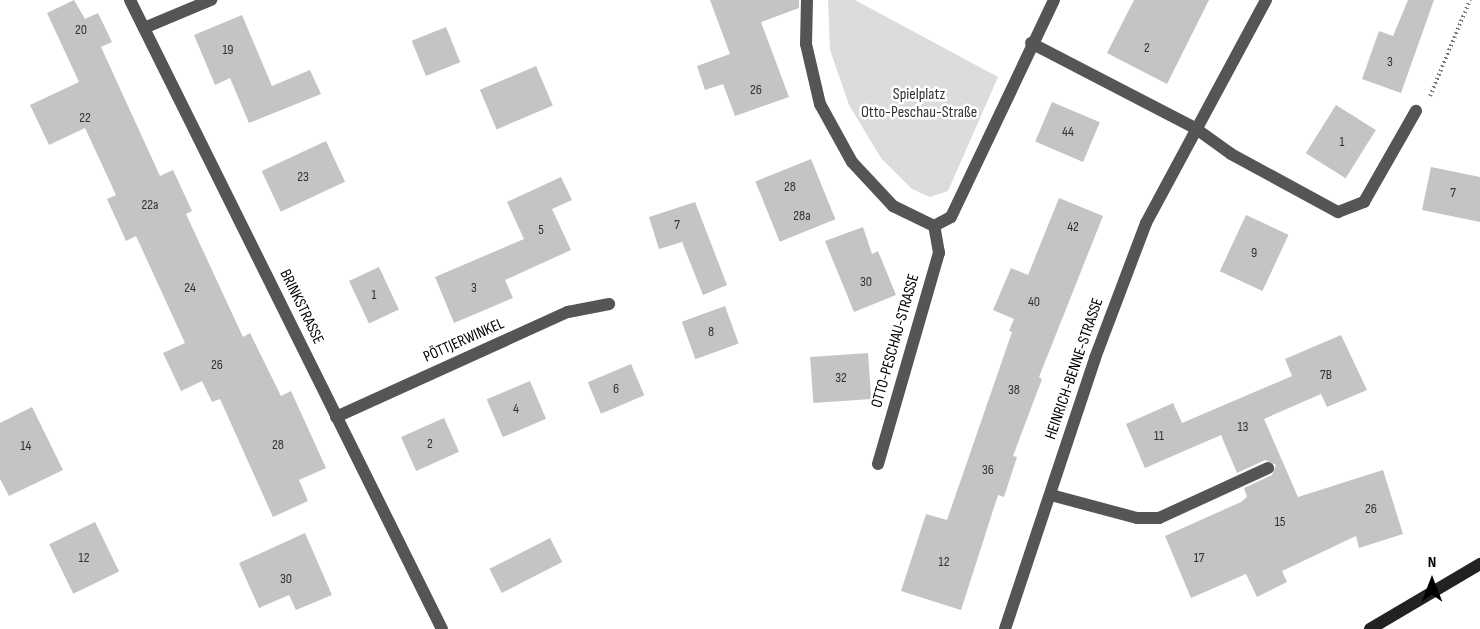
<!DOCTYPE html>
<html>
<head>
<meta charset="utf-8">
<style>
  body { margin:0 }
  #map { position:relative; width:1480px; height:629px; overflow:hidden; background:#fff; font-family:"Sofia Sans Condensed",sans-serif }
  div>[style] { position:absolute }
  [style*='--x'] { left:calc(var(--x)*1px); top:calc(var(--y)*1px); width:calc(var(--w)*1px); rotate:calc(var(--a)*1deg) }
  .green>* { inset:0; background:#dcdcdc }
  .building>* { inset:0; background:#c4c4c4; transform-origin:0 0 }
  .path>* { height:4px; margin-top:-2px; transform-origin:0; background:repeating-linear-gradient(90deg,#777 0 1.5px,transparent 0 4.5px) }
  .service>* { height:12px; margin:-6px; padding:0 6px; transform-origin:6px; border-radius:6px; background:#555 }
  .minor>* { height:12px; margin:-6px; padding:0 6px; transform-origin:6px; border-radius:6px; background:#555 }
  .secondary>* { height:12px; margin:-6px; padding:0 6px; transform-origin:6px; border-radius:6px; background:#222 }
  span { translate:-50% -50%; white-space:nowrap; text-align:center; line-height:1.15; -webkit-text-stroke:5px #fff; paint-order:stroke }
  .number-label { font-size:14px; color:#313131 }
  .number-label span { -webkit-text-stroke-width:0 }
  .park-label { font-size:16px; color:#333 }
  .street-label { font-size:16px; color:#000 }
  .north { position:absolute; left:1402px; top:551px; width:60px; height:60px; -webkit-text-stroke:4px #fff; paint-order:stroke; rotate:0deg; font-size:16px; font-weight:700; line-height:24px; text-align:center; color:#000 }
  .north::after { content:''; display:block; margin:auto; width:21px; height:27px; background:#000; clip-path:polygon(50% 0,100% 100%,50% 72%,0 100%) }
</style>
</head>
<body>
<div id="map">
  <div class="green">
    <i style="clip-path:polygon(828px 0,855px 0,998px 77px,948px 191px,930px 197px,912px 189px,881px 158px,849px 105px,830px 50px)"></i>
  </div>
  <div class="building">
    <i style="clip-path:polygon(74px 0,85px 19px,98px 13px,112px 42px,101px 47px,160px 176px,173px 170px,192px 211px,186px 214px,243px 337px,250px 333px,281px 396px,291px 391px,326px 468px,299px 480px,308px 501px,273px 517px,220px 399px,212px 402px,202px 381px,181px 391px,163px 353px,185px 343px,136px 236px,126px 241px,107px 199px,116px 195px,85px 128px,49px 145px,30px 105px,79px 82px,47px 13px)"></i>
    <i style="clip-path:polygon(710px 0,799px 0,799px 8px,761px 22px,789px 97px,735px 116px,723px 84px,705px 90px,697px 66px,730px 54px)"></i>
    <i style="clip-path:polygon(1134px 0,1209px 0,1167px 84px,1107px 53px)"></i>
    <i style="clip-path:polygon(1408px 0,1434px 0,1401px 93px,1362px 79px,1379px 31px,1393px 36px)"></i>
    <i style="clip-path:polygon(242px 15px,272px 86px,310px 70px,321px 94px,249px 123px,230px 78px,215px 85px,194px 35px)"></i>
    <i style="left:446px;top:27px;width:38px;height:37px;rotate:68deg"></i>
    <i style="left:536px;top:66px;width:43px;height:61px;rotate:67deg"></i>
    <i style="left:1052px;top:102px;width:52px;height:43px;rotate:23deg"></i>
    <i style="left:1336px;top:105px;width:47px;height:57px;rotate:32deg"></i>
    <i style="left:326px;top:141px;width:45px;height:71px;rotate:65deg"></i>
    <i style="left:811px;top:159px;width:65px;height:60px;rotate:68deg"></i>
    <i style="clip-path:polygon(1431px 167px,1480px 177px,1480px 222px,1422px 210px)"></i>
    <i style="clip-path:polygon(561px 177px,572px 200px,552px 209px,571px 250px,505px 280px,513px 298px,454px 323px,435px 277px,524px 239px,507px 202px)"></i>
    <i style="clip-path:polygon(1059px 198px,1103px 216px,1039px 377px,1042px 379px,1013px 456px,1017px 457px,1004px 497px,998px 495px,961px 610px,901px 591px,926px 514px,947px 520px,1012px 332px,1009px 331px,1014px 319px,993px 310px,1011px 268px,1028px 275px)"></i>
    <i style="clip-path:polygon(695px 202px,727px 285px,703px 295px,682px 242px,659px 249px,649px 217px)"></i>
    <i style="left:1246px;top:215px;width:47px;height:62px;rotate:25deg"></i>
    <i style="clip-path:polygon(863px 227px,872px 254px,878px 251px,896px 295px,854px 312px,825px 241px)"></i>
    <i style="left:379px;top:267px;width:47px;height:33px;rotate:65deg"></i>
    <i style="left:725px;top:306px;width:40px;height:46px;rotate:70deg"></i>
    <i style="clip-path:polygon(1341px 335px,1367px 390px,1327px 407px,1321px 394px,1264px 419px,1298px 497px,1383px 470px,1403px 534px,1359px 548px,1356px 536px,1282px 571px,1287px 582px,1257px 597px,1246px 574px,1191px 598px,1165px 536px,1241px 502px,1247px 497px,1244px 488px,1272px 475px,1276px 465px,1265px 460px,1237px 473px,1221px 435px,1145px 468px,1126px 424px,1173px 403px,1182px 423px,1292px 376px,1285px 359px)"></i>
    <i style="left:868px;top:353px;width:46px;height:58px;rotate:86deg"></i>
    <i style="left:631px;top:364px;width:34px;height:47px;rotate:67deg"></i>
    <i style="left:530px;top:381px;width:41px;height:47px;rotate:67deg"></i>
    <i style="clip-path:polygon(32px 407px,63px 470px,9px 496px,0 479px,0 423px)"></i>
    <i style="left:444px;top:418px;width:37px;height:47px;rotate:66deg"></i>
    <i style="left:95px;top:522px;width:55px;height:51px;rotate:64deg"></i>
    <i style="clip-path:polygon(305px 533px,332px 595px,296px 610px,289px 595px,259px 608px,239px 563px)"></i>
    <i style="left:550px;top:538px;width:27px;height:68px;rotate:63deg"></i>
  </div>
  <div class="path">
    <i style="--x:1430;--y:96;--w:104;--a:-67.4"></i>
  </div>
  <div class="service">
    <i style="--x:144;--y:28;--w:73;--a:-22.7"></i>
    <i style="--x:878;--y:464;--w:220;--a:-73.9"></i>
    <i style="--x:939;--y:253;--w:27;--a:-100"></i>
    <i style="--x:1051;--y:495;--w:89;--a:15"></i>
    <i style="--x:1137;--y:518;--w:22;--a:0"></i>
    <i style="--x:1159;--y:518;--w:120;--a:-24.6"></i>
  </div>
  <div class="minor">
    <i style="--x:130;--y:0;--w:702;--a:63.62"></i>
    <i style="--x:807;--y:0;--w:44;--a:91.3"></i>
    <i style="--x:806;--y:44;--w:62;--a:76.9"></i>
    <i style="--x:820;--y:104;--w:66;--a:61.1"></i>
    <i style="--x:852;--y:162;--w:60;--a:47"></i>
    <i style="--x:893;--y:206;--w:46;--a:26"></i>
    <i style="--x:934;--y:226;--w:19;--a:-28"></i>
    <i style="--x:951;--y:217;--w:240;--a:-64.6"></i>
    <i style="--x:1031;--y:43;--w:185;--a:27.4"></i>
    <i style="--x:1195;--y:128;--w:44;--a:35.8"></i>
    <i style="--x:1231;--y:154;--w:122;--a:28.5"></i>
    <i style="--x:1338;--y:212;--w:28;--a:-21"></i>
    <i style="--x:1364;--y:202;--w:105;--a:-60.3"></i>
    <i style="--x:336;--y:417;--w:255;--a:-24.4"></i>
    <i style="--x:568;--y:312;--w:42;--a:-11"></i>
    <i style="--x:1005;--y:629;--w:286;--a:-71.6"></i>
    <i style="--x:1095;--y:358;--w:144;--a:-69.3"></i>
    <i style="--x:1146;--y:223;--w:253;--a:-61.7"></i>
  </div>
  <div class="secondary">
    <i style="--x:1370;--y:629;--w:128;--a:-30.6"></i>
  </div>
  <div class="number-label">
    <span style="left:81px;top:30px">20</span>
    <span style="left:1147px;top:48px">2</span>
    <span style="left:228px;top:50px">19</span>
    <span style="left:1390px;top:62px">3</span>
    <span style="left:756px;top:90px">26</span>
    <span style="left:85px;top:118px">22</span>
    <span style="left:1068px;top:132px">44</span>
    <span style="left:1342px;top:142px">1</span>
    <span style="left:303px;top:177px">23</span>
    <span style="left:790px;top:187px">28</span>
    <span style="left:1453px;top:193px">7</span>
    <span style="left:150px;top:205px">22a</span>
    <span style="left:802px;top:216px">28a</span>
    <span style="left:677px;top:225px">7</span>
    <span style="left:1073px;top:227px">42</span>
    <span style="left:541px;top:230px">5</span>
    <span style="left:1254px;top:253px">9</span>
    <span style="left:866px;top:282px">30</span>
    <span style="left:190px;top:288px">24</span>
    <span style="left:474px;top:288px">3</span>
    <span style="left:374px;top:295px">1</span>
    <span style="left:1034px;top:302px">40</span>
    <span style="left:711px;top:332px">8</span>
    <span style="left:217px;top:365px">26</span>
    <span style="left:1326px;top:375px">7B</span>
    <span style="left:841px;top:378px">32</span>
    <span style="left:616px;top:389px">6</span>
    <span style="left:1014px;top:390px">38</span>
    <span style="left:516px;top:409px">4</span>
    <span style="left:1243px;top:427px">13</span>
    <span style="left:1159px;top:436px">11</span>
    <span style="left:430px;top:444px">2</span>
    <span style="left:278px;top:445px">28</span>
    <span style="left:26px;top:446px">14</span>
    <span style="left:988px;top:470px">36</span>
    <span style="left:1371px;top:509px">26</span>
    <span style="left:1280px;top:522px">15</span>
    <span style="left:84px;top:558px">12</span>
    <span style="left:1199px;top:558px">17</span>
    <span style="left:944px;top:562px">12</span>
    <span style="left:286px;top:579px">30</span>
  </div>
  <div class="park-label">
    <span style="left:919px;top:104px">Spielplatz<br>Otto-Peschau-Straße</span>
  </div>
  <div class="street-label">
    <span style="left:301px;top:307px;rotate:64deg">BRINKSTRASSE</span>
    <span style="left:464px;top:341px;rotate:-24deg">PÖTTJERWINKEL</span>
    <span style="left:896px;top:341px;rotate:-74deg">OTTO-PESCHAU-STRASSE</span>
    <span style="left:1075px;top:369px;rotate:-71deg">HEINRICH-BENNE-STRASSE</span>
  </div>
  <div class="north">N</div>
</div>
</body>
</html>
